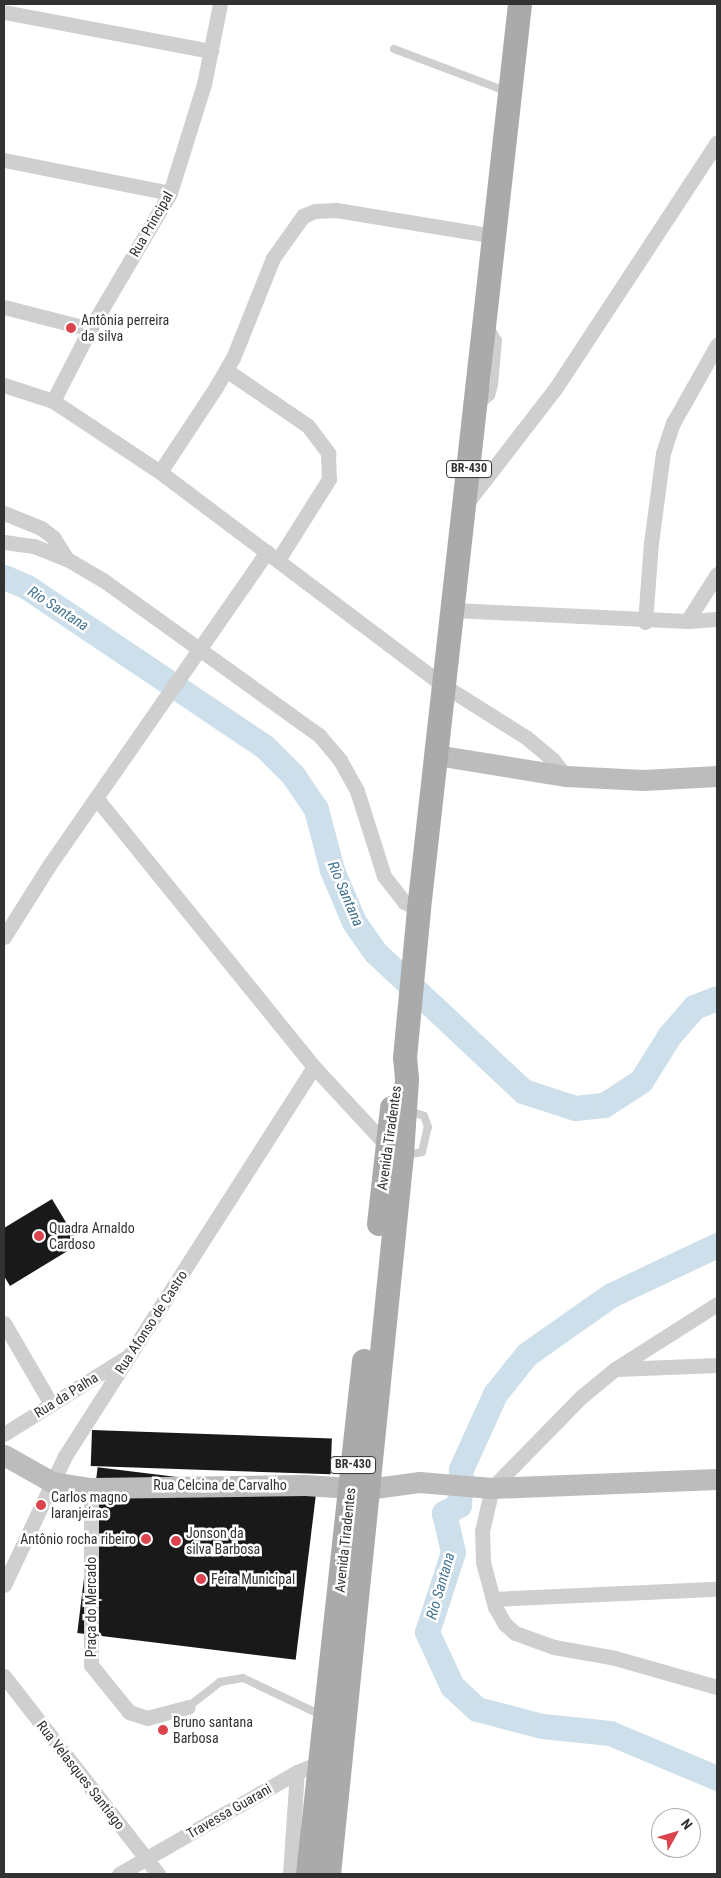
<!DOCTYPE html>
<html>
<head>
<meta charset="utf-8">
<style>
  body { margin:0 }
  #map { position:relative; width:721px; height:1878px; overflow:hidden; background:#fff; font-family:"Roboto Condensed",sans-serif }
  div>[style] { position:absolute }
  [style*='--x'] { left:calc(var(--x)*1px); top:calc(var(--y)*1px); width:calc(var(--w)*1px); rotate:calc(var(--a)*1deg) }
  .river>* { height:25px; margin:-12.5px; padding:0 12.5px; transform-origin:12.5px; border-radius:12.5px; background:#cddfea }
  .building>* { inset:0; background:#191919; transform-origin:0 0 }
  .lane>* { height:8px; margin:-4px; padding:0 4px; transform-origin:4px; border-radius:4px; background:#cfcfcf }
  .street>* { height:15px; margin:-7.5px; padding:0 7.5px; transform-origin:7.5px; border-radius:7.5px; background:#cfcfcf }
  .secondary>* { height:21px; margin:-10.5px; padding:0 10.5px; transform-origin:10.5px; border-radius:10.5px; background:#bcbcbc }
  .primary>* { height:24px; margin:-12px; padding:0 12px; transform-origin:12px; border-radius:12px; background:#aaa }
  .dots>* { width:14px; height:14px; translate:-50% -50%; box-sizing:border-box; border:2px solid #fff; border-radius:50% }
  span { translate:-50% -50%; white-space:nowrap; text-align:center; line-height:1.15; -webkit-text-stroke:5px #fff; paint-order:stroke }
  .shield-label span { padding:1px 4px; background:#fff; border:1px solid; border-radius:4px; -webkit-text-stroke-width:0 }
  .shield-label { font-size:12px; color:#323232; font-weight:700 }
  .street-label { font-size:14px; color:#323232 }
  .poi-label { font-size:14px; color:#323232 }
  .left { translate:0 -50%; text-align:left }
  .right { translate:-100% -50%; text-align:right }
  .water-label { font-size:15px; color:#447491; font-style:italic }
  .frame { position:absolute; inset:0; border:5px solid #323232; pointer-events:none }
  .north { position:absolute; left:651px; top:1808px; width:50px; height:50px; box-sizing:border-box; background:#fff; border:1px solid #adadad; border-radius:50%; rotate:51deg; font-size:14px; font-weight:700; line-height:20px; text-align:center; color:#323232 }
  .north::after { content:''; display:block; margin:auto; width:18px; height:22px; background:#db434f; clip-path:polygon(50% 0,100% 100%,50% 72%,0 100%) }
</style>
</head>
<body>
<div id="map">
  <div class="river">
    <i style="--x:4;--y:577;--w:25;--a:23"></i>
    <i style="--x:27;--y:587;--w:285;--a:33.9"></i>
    <i style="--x:264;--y:746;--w:41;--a:45"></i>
    <i style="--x:293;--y:775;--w:41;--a:55.9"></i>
    <i style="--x:316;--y:809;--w:63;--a:75.3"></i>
    <i style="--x:332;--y:870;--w:56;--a:67.1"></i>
    <i style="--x:354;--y:922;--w:37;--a:55"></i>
    <i style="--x:375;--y:952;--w:203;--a:43.2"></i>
    <i style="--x:523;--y:1091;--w:55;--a:18.1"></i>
    <i style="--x:575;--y:1108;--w:29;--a:-6"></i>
    <i style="--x:604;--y:1105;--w:44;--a:-33"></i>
    <i style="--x:641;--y:1081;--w:53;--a:-58.1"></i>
    <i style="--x:669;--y:1036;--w:38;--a:-49"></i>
    <i style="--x:694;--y:1007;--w:25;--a:-21"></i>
    <i style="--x:717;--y:1245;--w:117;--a:154.7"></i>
    <i style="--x:611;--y:1295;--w:103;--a:144.9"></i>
    <i style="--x:527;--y:1354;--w:51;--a:128.7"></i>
    <i style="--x:495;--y:1394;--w:82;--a:114.4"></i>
    <i style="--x:461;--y:1469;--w:36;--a:93"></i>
    <i style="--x:459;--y:1505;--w:17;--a:152"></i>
    <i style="--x:444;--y:1513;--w:40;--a:77"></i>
    <i style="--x:453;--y:1552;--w:84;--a:108"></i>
    <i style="--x:427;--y:1632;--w:60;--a:65.2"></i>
    <i style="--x:452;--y:1686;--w:34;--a:43"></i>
    <i style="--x:477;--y:1709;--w:67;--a:14.7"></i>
    <i style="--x:542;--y:1726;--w:68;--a:5.9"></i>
    <i style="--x:610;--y:1733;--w:116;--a:22.8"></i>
  </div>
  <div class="building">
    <i style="clip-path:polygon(52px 1199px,79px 1244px,10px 1286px,4px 1276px,4px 1228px)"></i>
    <i style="left:92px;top:1430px;width:240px;height:36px;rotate:2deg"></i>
    <i style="left:316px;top:1494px;width:167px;height:220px;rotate:97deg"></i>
  </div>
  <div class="lane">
    <i style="--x:394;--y:49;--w:120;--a:20.6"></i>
    <i style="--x:481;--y:405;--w:13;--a:-42"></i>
    <i style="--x:491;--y:396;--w:11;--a:-75"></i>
    <i style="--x:494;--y:385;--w:45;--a:-84.9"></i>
    <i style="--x:498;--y:340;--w:15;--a:-122"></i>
    <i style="--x:404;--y:1155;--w:18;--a:-9"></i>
    <i style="--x:422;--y:1152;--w:26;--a:-77"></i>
    <i style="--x:428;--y:1127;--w:12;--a:-110"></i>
    <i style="--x:424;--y:1116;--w:18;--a:-161"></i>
    <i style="--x:188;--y:1707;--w:41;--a:-38"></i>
    <i style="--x:220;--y:1682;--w:23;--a:-10"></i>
    <i style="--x:243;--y:1678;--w:89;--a:25.4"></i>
  </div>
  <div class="street">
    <i style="--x:4;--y:12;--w:211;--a:10.7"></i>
    <i style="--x:4;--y:160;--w:169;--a:11.2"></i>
    <i style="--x:4;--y:307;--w:89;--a:14.3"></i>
    <i style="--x:226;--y:370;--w:99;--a:34.3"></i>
    <i style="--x:308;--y:426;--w:34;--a:53"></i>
    <i style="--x:328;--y:453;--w:26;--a:88"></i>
    <i style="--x:329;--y:479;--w:96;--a:122.2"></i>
    <i style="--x:4;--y:385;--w:52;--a:18.1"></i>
    <i style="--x:53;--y:401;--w:128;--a:33.6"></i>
    <i style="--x:160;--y:472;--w:354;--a:37"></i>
    <i style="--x:443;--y:685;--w:99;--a:32.2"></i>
    <i style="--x:527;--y:738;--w:34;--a:40"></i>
    <i style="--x:553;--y:760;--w:21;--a:51"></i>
    <i style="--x:53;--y:401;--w:81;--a:-62.8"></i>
    <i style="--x:90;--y:329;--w:158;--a:-59.5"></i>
    <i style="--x:170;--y:193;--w:114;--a:-72.7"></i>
    <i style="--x:204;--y:84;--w:82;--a:-78.7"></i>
    <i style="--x:160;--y:472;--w:102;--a:-56.6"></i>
    <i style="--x:216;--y:387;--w:34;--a:-60"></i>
    <i style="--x:233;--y:358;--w:108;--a:-68.2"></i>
    <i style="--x:273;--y:258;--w:52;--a:-54.5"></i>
    <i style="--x:303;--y:216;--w:13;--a:-23"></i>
    <i style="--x:315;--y:211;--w:21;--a:-3"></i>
    <i style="--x:336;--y:210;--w:160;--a:9.3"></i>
    <i style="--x:466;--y:504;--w:145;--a:-52.3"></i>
    <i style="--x:555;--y:389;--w:295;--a:-56.7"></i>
    <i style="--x:4;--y:513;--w:40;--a:22"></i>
    <i style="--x:41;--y:528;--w:15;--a:37"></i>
    <i style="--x:53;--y:537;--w:26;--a:58"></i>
    <i style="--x:4;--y:542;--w:30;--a:8"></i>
    <i style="--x:34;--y:546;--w:35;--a:22"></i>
    <i style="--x:67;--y:559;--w:42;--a:30.3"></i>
    <i style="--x:103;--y:580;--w:266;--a:35.7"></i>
    <i style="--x:319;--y:735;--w:33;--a:50"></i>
    <i style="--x:340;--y:760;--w:35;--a:61"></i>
    <i style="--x:357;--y:791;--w:89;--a:72.4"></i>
    <i style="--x:384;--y:876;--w:33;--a:52"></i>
    <i style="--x:404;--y:902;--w:17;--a:25"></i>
    <i style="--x:453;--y:610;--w:234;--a:2.7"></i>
    <i style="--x:687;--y:621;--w:56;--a:-57.4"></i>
    <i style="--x:687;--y:621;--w:30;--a:-4"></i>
    <i style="--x:645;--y:622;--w:79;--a:-85.7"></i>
    <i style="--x:651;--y:543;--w:91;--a:-82.4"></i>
    <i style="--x:663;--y:453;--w:32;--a:-72"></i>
    <i style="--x:673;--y:423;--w:90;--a:-60.6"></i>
    <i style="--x:97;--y:799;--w:345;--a:51"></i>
    <i style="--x:314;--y:1067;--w:113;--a:47.1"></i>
    <i style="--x:4;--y:937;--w:86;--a:-57.8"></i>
    <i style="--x:50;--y:864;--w:380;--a:-55.2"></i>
    <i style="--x:717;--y:1304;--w:121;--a:147.5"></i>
    <i style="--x:615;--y:1369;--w:44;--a:140.5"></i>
    <i style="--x:581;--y:1397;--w:127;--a:134.4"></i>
    <i style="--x:492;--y:1488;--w:44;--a:103.1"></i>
    <i style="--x:482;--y:1531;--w:31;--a:88"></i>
    <i style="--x:483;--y:1562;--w:47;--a:75.1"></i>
    <i style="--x:495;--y:1607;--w:20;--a:60"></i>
    <i style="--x:505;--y:1624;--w:13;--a:42"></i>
    <i style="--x:515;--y:1633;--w:41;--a:19.7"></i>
    <i style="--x:554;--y:1647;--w:62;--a:10.2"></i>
    <i style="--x:615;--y:1658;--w:106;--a:15.9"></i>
    <i style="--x:4;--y:1323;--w:94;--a:59.9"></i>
    <i style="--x:617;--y:1369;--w:100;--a:-2.3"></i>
    <i style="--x:4;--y:1434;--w:143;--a:-32.1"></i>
    <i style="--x:91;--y:1488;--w:177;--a:90"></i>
    <i style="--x:91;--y:1665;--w:60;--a:51"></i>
    <i style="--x:129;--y:1712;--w:19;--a:18"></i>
    <i style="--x:147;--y:1718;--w:42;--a:-15"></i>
    <i style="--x:4;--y:1585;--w:143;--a:-64.7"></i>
    <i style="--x:65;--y:1456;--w:462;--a:-57.4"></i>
    <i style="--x:493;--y:1599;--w:224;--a:-2.6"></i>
    <i style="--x:4;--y:1676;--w:251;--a:52.1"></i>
    <i style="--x:119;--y:1874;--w:205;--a:-29.8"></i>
    <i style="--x:297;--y:1772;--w:31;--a:-22"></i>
    <i style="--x:290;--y:1874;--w:102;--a:-86.1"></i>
  </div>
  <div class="secondary">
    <i style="--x:436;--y:755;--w:132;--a:9.2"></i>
    <i style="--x:566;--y:776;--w:77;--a:3"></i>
    <i style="--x:643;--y:780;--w:74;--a:-3.1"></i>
    <i style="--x:4;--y:1455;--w:55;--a:29.4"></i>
    <i style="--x:52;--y:1482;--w:39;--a:9"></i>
    <i style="--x:91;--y:1488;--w:214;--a:-0.8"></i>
    <i style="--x:305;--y:1485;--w:62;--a:3.7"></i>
    <i style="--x:367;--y:1489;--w:52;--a:-7.7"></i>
    <i style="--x:419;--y:1482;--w:73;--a:4.7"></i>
    <i style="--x:492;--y:1488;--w:225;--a:-2.3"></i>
  </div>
  <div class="primary">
    <i style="--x:379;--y:1224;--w:117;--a:-83.6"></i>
    <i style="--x:308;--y:1874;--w:516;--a:-83.77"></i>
    <i style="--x:329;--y:1874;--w:723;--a:-84.2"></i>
    <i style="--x:402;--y:1155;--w:76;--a:-86.2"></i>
    <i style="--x:407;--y:1079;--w:21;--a:-95"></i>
    <i style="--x:405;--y:1058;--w:150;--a:-84.6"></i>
    <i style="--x:419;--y:909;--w:911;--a:-83.63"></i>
  </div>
  <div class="dots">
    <i style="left:71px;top:328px;background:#db434f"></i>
    <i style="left:39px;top:1236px;background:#db434f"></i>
    <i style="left:41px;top:1505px;background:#db434f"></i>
    <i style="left:146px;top:1539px;background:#db434f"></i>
    <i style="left:176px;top:1541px;background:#db434f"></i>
    <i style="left:201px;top:1579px;background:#db434f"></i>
    <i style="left:163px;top:1730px;background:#db434f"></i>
  </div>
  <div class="shield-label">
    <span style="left:469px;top:469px">BR-430</span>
    <span style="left:353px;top:1465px">BR-430</span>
  </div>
  <div class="street-label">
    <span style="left:151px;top:224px;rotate:-60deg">Rua Principal</span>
    <span style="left:389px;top:1138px;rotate:-82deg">Avenida Tiradentes</span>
    <span style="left:151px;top:1322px;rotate:-57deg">Rua Afonso de Castro</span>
    <span style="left:66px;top:1395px;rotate:-32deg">Rua da Palha</span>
    <span style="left:220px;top:1485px">Rua Celcina de Carvalho</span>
    <span style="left:345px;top:1540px;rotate:-84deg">Avenida Tiradentes</span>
    <span style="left:91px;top:1607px;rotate:-90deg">Praça do Mercado</span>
    <span style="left:81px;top:1775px;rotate:52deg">Rua Velasques Santiago</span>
    <span style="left:229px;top:1811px;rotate:-30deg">Travessa Guarani</span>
  </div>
  <div class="poi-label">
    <span class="left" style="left:81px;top:328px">Antônia perreira<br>da silva</span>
    <span class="left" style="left:49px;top:1236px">Quadra Arnaldo<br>Cardoso</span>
    <span class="left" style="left:51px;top:1505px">Carlos magno<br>laranjeiras</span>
    <span class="left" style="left:186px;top:1541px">Jonson da<br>silva Barbosa</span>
    <span class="right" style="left:136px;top:1539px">Antônio rocha ribeiro</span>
    <span class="left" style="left:211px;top:1579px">Feira Municipal</span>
    <span class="left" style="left:173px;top:1730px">Bruno santana<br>Barbosa</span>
  </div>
  <div class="water-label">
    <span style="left:58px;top:609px;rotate:33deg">Rio Santana</span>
    <span style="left:345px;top:894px;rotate:67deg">Rio Santana</span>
    <span style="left:441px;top:1586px;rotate:-74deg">Rio Santana</span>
  </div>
  <div class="frame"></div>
  <div class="north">N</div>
</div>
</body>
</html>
